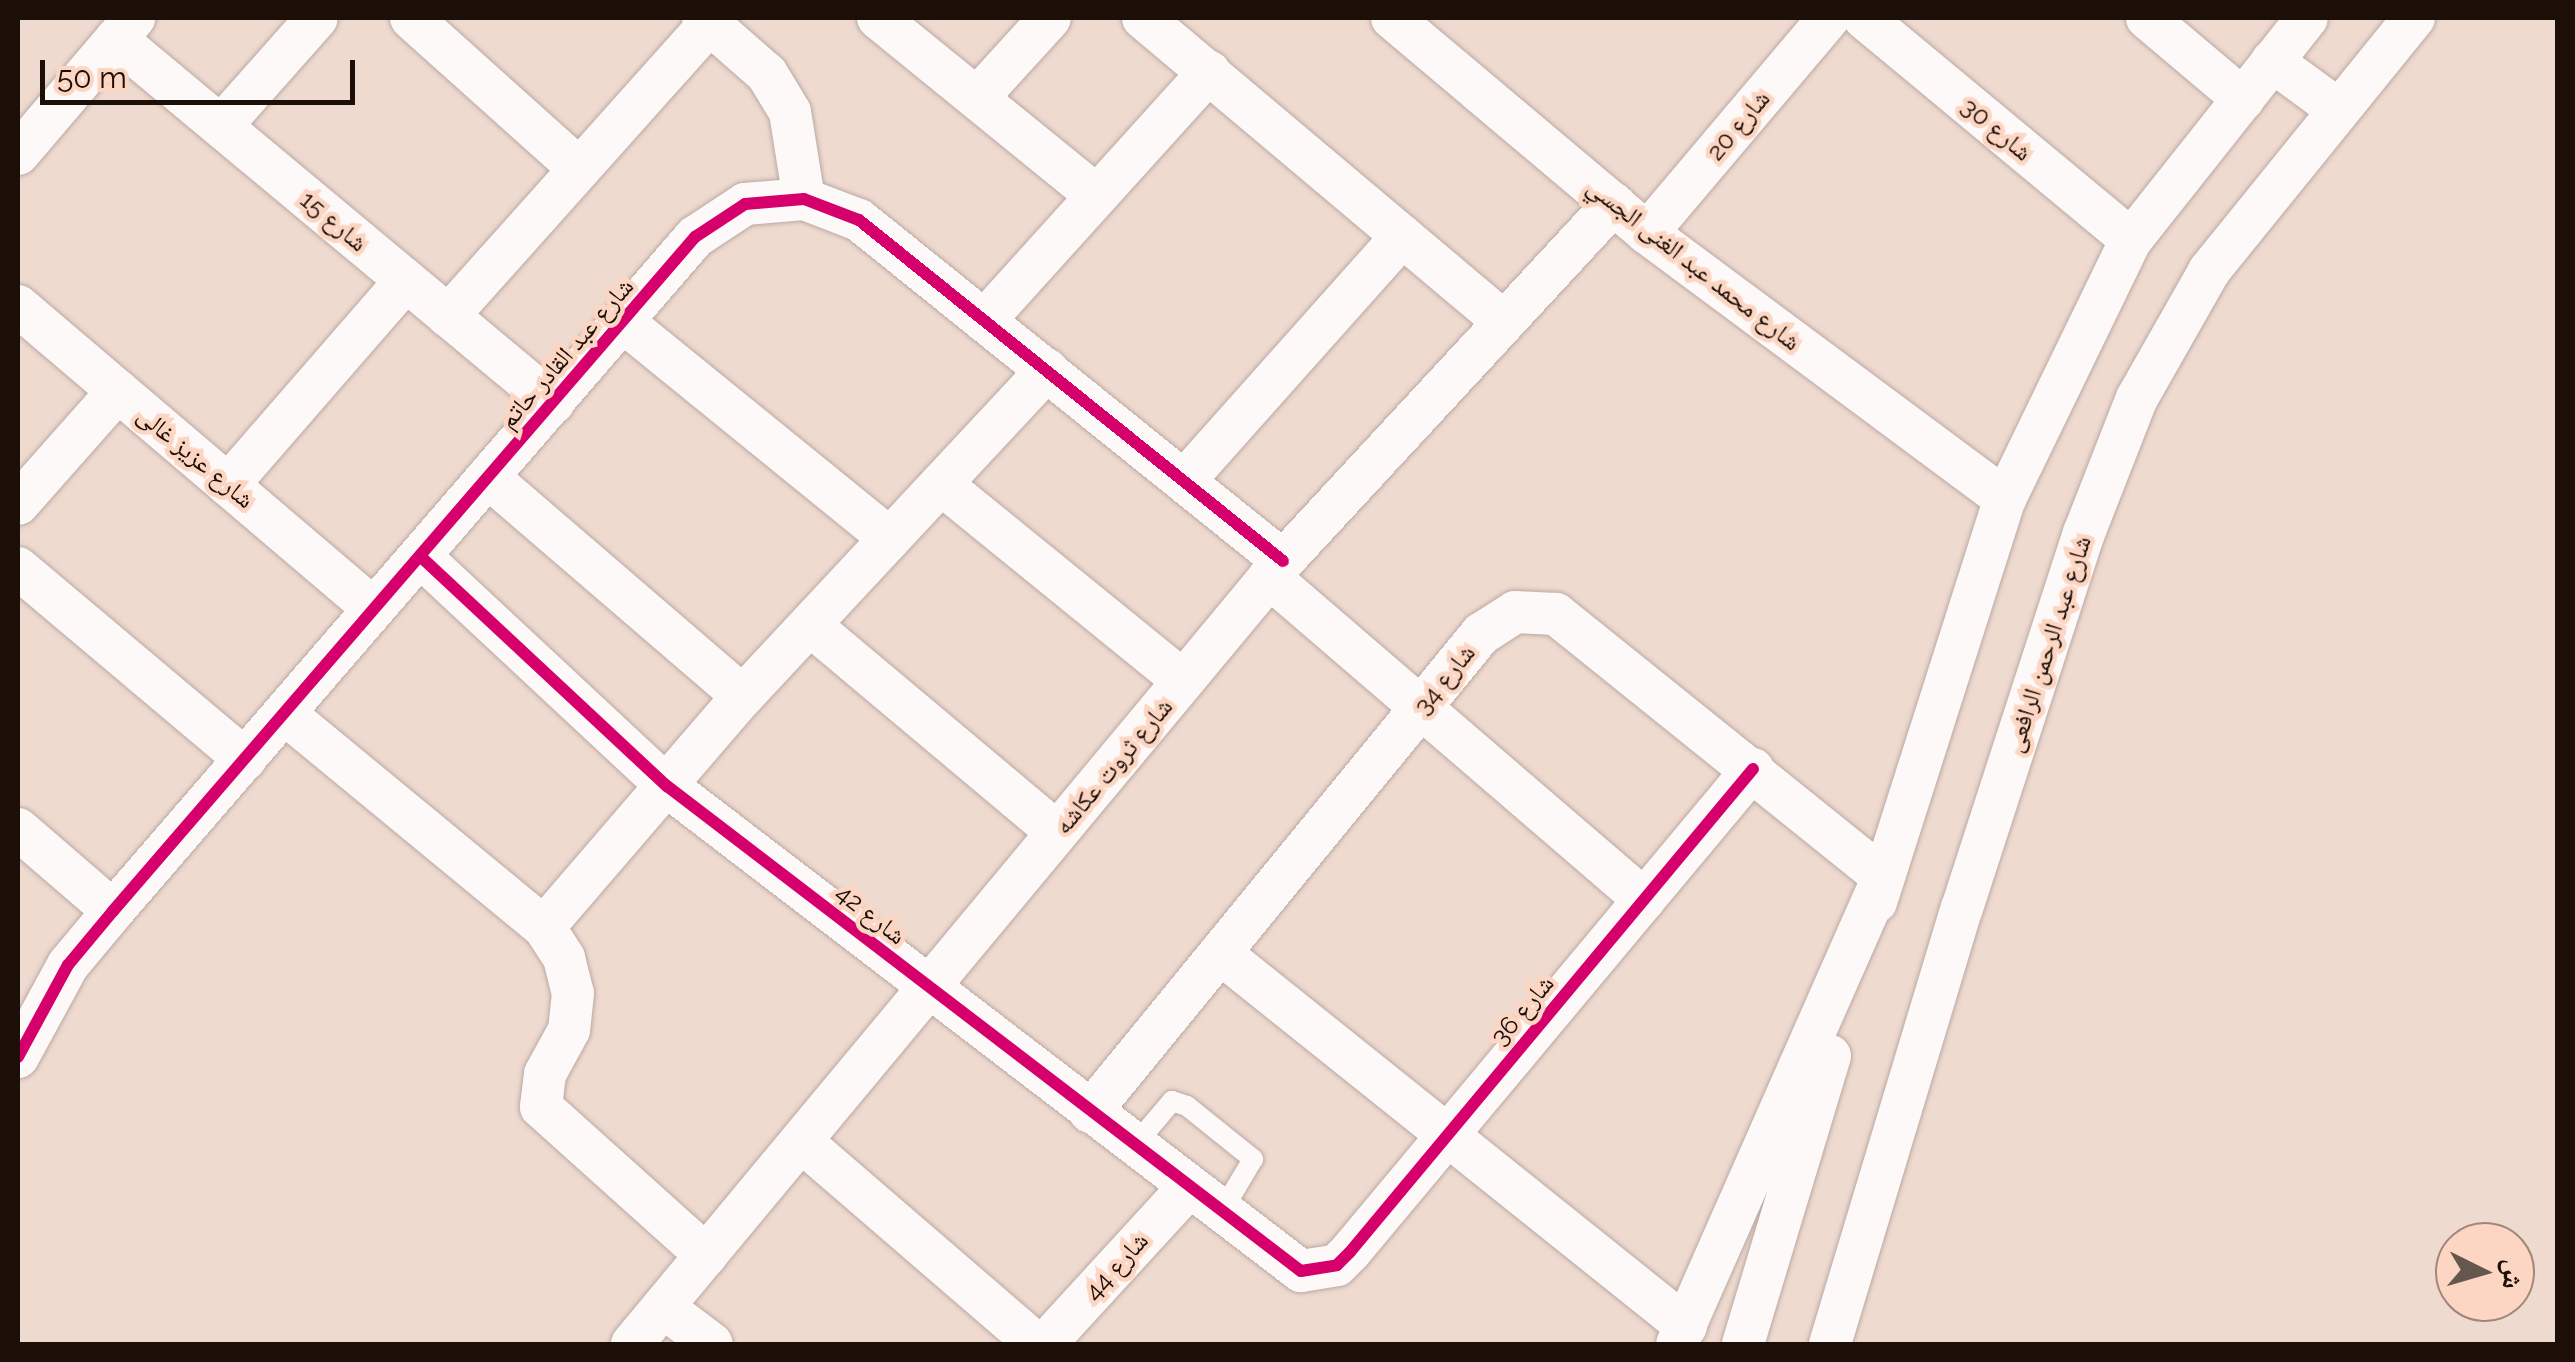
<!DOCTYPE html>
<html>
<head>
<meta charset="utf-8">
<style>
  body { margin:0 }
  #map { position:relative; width:2575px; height:1362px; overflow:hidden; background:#efdad0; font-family:Raleway,"Noto Naskh Arabic",sans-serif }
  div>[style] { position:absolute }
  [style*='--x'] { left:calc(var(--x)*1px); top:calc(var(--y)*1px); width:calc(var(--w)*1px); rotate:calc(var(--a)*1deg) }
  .roads { filter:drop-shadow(0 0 2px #baaaa2) drop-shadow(0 0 2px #baaaa2) }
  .service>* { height:20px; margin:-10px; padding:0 10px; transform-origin:10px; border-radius:10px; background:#fdf9f8 }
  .minor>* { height:42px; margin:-21px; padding:0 21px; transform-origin:21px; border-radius:21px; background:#fdf9f8 }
  .cycleway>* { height:12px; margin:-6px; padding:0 6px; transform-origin:6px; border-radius:6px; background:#d6006c }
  span { translate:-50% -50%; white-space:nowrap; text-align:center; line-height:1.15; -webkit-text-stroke:9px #fcd6c3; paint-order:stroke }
  .street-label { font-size:25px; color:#1b0f08 }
  .frame { position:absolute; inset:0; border:20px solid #1b0f08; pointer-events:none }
  .north { position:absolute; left:2435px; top:1222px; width:100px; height:100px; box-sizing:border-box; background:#fcd6c3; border:2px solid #a28678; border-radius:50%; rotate:95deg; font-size:28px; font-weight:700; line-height:40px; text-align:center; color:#1b0f08 }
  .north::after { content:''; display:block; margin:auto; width:35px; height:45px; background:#65564e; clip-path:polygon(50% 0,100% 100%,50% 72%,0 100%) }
  .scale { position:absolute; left:40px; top:60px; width:315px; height:45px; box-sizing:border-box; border:5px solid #1b0f08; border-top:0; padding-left:12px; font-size:30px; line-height:35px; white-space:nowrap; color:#1b0f08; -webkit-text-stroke:8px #fcd6c3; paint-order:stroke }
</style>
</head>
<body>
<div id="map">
  <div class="roads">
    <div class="service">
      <i style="--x:1134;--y:1146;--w:59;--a:-49.8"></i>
      <i style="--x:1172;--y:1101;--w:16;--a:18"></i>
      <i style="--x:1187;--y:1106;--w:85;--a:38.8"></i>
      <i style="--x:1253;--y:1159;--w:63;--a:120.7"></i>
    </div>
    <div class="minor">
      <i style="--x:411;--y:18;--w:226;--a:41.9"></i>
      <i style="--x:703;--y:18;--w:85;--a:41.2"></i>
      <i style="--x:767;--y:74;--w:44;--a:58.8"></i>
      <i style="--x:790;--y:112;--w:88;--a:80.9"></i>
      <i style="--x:878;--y:18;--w:282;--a:39.1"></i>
      <i style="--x:1143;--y:18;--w:472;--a:40.1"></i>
      <i style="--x:1392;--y:18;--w:334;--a:40.1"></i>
      <i style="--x:1647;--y:233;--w:446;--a:36.6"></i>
      <i style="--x:1864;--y:18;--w:347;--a:39.7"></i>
      <i style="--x:2147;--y:18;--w:126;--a:40.2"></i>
      <i style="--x:116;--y:39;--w:569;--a:39.79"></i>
      <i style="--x:2272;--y:61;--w:79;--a:36.3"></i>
      <i style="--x:977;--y:98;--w:108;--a:-47.6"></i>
      <i style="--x:221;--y:126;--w:144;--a:-48.4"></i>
      <i style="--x:18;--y:154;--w:179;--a:-49.5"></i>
      <i style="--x:1647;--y:233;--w:282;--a:-49.8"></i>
      <i style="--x:18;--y:306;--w:467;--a:40.4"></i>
      <i style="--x:448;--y:316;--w:399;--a:-48.2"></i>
      <i style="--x:622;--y:321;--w:345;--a:39.1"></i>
      <i style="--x:984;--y:321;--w:336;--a:-47.9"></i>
      <i style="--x:488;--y:477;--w:336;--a:40.7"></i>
      <i style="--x:1184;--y:481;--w:328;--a:-48.3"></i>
      <i style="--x:941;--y:484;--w:312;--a:39.1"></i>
      <i style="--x:228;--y:485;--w:271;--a:-49"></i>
      <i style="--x:18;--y:504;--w:151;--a:-48.5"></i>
      <i style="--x:420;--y:556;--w:338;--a:43"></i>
      <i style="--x:667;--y:786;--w:798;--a:37.42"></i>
      <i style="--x:1301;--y:1271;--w:36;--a:-9"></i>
      <i style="--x:1337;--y:1265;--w:18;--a:-45"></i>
      <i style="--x:1350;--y:1252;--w:629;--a:-50.16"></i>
      <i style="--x:18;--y:568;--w:297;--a:40.1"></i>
      <i style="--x:1269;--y:577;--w:495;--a:40.7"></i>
      <i style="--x:810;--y:625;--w:322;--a:40"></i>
      <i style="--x:284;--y:713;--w:337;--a:39.5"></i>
      <i style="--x:544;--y:927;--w:37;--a:57"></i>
      <i style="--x:564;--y:958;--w:36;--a:76"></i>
      <i style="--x:573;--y:993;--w:37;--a:96"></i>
      <i style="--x:569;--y:1030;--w:50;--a:118.6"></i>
      <i style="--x:545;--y:1074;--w:33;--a:97"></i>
      <i style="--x:541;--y:1107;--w:222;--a:41.9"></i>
      <i style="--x:18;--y:829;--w:125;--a:40.8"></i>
      <i style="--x:1876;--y:902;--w:423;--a:-72.3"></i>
      <i style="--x:2005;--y:499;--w:288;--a:-64.1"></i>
      <i style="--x:2131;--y:240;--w:283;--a:-51.6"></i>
      <i style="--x:544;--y:927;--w:305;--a:-49.3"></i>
      <i style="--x:743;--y:696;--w:446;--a:-47"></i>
      <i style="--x:1220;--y:953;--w:597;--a:38.67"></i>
      <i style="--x:18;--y:1057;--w:105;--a:-61.5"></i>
      <i style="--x:68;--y:965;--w:70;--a:-50.2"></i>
      <i style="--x:113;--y:911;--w:891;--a:-49.19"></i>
      <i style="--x:695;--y:237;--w:60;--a:-33.4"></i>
      <i style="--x:745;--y:204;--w:59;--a:-4.8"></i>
      <i style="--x:804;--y:199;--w:59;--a:20.9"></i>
      <i style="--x:859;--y:220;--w:544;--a:38.81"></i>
      <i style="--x:1090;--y:1112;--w:618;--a:-50.72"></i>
      <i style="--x:1481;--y:634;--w:40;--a:-32.9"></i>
      <i style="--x:1515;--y:612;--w:41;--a:2.8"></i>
      <i style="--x:1556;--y:614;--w:420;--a:38.8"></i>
      <i style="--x:1883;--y:877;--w:510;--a:113.8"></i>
      <i style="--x:801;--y:1141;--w:311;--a:40.8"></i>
      <i style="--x:663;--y:1307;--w:61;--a:37.1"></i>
      <i style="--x:632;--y:1344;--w:1018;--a:-50.26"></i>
      <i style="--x:1283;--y:561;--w:487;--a:-47.2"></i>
      <i style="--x:1045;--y:1344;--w:212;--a:-47.5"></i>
      <i style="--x:1743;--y:1344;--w:301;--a:-73.2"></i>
      <i style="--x:1830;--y:1344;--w:456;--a:-73.2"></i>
      <i style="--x:1962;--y:908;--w:394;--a:-72"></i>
      <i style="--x:2084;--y:533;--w:145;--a:-68.6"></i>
      <i style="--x:2137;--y:398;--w:146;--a:-60.4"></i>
      <i style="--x:2209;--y:271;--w:326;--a:-51"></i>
    </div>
  </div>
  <div class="cycleway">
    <i style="--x:420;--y:556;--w:338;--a:43"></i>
    <i style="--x:667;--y:786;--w:798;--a:37.42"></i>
    <i style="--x:1301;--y:1271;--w:36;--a:-9"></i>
    <i style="--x:1337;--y:1265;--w:18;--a:-45"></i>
    <i style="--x:1350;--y:1252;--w:629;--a:-50.16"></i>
    <i style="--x:18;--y:1057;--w:105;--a:-61.5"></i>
    <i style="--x:68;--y:965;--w:70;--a:-50.2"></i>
    <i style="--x:113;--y:911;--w:891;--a:-49.19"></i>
    <i style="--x:695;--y:237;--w:60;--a:-33.4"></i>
    <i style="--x:745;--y:204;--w:59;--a:-4.8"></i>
    <i style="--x:804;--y:199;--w:59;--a:20.9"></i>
    <i style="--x:859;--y:220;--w:544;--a:38.81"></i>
  </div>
  <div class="street-label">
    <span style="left:1738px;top:125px;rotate:-50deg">شارع 20</span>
    <span style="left:1997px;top:129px;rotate:40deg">شارع 30</span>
    <span style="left:334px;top:221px;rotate:40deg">شارع 15</span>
    <span style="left:1694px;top:264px;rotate:38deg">شارع محمد عبد الغنى الجسي</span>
    <span style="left:566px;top:353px;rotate:-49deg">شارع عبد القادر حاتم</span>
    <span style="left:196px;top:457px;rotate:40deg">شارع عزيز غالى</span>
    <span style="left:2048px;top:644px;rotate:-72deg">شارع عبد الرحمن الرافعى</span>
    <span style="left:1444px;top:679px;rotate:-51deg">شارع 34</span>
    <span style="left:1113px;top:766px;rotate:-50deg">شارع ثروت عكاشه</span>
    <span style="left:871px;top:914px;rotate:38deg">شارع 42</span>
    <span style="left:1522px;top:1010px;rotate:-50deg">شارع 36</span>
    <span style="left:1116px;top:1266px;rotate:-48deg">شارع 44</span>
  </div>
  <div class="frame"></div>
  <div class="north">ش</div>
  <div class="scale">50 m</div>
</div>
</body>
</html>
